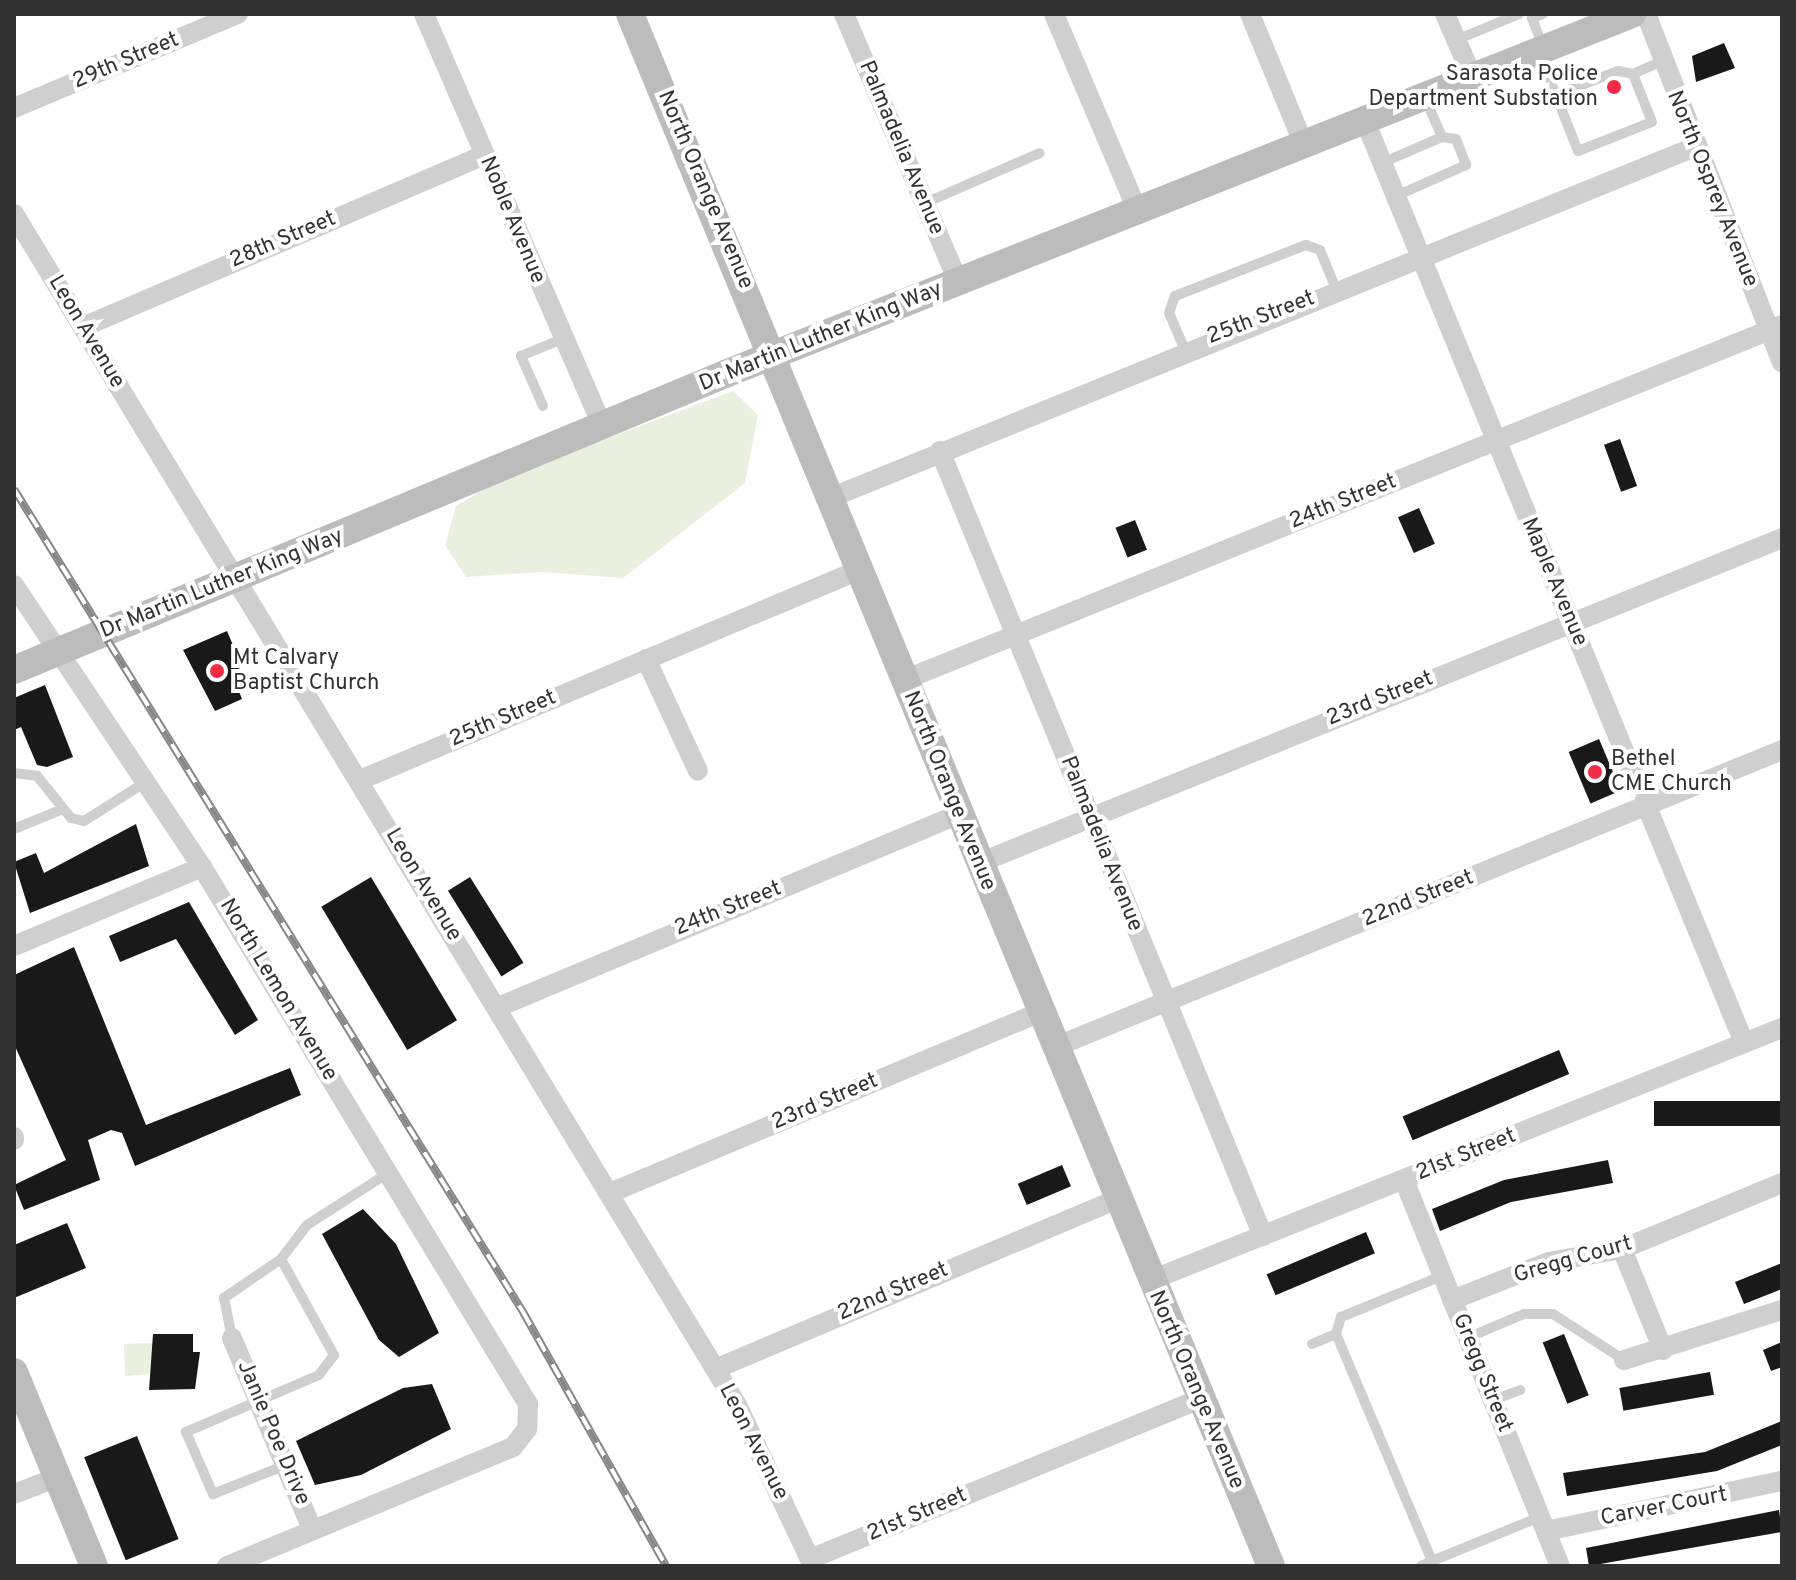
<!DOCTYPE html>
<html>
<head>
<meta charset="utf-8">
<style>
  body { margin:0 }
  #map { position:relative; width:1796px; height:1580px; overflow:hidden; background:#fff; font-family:Overpass,sans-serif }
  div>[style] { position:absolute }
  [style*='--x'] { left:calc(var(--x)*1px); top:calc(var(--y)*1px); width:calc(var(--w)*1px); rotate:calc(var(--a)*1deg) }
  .green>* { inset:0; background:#e9f0e0 }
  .building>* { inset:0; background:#191919; transform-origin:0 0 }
  .lane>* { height:10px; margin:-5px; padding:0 5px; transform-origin:5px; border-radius:5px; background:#cfcfcf }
  .street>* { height:20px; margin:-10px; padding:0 10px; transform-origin:10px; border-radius:10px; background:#cfcfcf }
  .secondary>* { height:28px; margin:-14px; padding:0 14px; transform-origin:14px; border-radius:14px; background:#bcbcbc }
  .rail>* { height:8px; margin-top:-4px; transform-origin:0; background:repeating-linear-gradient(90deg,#fff 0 15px,#878787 0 30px); box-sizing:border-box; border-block:2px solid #878787 }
  .dots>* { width:22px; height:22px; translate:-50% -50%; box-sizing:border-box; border:4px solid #fff; border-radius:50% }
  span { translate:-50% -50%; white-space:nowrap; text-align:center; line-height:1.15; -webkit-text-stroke:8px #fff; paint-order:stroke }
  .street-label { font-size:22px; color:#323232 }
  .poi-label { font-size:22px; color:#323232 }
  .right { translate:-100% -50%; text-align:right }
  .left { translate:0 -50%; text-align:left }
  .frame { position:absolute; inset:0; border:16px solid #323232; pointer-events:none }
</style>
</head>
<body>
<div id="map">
  <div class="green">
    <i style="clip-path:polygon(733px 391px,758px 415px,745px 483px,623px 578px,542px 572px,466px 577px,445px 545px,456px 506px,504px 477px)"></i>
    <i style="clip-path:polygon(153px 1343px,149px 1374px,125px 1376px,124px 1344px)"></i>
  </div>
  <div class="building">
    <i style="clip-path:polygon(1724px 43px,1735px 68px,1696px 82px,1692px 56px)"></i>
    <i style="left:1620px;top:439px;width:50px;height:17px;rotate:70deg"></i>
    <i style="left:1419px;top:508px;width:39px;height:23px;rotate:66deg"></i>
    <i style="left:1135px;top:520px;width:32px;height:21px;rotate:68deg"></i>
    <i style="clip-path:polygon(227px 631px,246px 676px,235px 681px,242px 699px,215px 711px,183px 650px)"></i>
    <i style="clip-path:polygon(45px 685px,73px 757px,47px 767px,37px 765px,21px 727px,14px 730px,14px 698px)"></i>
    <i style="left:1599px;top:739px;width:56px;height:33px;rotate:67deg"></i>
    <i style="clip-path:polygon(136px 824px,149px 866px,30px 913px,14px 862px,36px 853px,44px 873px)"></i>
    <i style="left:371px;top:877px;width:167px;height:58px;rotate:59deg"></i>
    <i style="left:470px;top:877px;width:101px;height:26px;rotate:58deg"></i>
    <i style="clip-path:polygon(189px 902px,258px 1020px,235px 1035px,176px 939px,120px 962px,109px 936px)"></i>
    <i style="clip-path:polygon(74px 947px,146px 1125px,290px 1068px,301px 1095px,135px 1166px,122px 1133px,111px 1130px,88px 1140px,100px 1180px,24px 1210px,14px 1185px,66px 1160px,14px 1044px,14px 975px)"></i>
    <i style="left:1559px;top:1050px;width:26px;height:170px;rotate:67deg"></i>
    <i style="left:1782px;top:1101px;width:25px;height:128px;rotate:90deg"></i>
    <i style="clip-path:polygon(1608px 1160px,1613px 1183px,1511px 1202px,1440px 1231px,1432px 1209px,1504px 1180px)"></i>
    <i style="left:1062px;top:1165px;width:23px;height:48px;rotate:67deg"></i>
    <i style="clip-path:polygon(363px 1209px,396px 1244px,439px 1333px,399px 1357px,379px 1340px,322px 1234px)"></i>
    <i style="clip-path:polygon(67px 1223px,86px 1268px,14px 1298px,14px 1245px)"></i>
    <i style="left:1366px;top:1232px;width:23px;height:108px;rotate:67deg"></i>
    <i style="clip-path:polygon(1782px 1263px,1782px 1289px,1744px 1304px,1735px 1282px)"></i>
    <i style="clip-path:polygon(153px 1334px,193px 1334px,193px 1352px,200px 1352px,195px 1389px,149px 1390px)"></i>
    <i style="left:1564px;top:1334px;width:66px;height:23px;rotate:68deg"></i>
    <i style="clip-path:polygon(1782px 1342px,1782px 1367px,1771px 1371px,1763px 1350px)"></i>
    <i style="left:1710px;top:1372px;width:23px;height:92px;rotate:80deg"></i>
    <i style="clip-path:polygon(432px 1384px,451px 1429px,361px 1475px,315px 1485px,296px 1441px,403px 1388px)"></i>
    <i style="clip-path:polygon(1782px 1421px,1782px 1445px,1717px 1471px,1567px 1496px,1563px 1473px,1705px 1452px)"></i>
    <i style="left:137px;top:1436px;width:111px;height:57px;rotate:68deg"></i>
    <i style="clip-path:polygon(1779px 1510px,1782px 1532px,1589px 1566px,1586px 1548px)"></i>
  </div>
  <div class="lane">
    <i style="--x:1543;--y:14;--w:12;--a:160"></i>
    <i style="--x:1532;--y:18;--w:31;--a:69"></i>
    <i style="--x:1456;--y:40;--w:68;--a:-22.4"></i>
    <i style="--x:1539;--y:52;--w:106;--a:68.5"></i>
    <i style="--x:1578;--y:151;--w:79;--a:-21.4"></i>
    <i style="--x:1652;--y:122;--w:52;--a:-111.6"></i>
    <i style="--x:1633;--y:74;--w:30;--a:-24"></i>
    <i style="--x:1556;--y:95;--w:66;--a:-21.2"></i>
    <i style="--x:1618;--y:71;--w:15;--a:11"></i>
    <i style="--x:1382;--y:163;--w:65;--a:-23.4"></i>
    <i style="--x:1442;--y:137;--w:40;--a:-113.4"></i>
    <i style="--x:1396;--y:196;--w:77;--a:-23.9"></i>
    <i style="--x:1466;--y:165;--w:28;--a:-111"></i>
    <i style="--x:1456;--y:139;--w:14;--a:-172"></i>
    <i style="--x:925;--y:203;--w:125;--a:-23.5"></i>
    <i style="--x:1184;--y:348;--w:38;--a:-113"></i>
    <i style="--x:1169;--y:313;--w:18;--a:-71"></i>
    <i style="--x:1175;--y:296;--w:141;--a:-21.3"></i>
    <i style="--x:1306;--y:245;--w:15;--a:20"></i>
    <i style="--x:1320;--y:250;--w:42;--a:67.7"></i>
    <i style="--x:543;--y:406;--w:55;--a:-113.7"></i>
    <i style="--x:521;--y:356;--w:44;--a:-22.5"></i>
    <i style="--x:14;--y:773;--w:23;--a:7"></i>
    <i style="--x:37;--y:776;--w:54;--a:51"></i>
    <i style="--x:71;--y:818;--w:13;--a:13"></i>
    <i style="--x:84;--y:821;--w:73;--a:-32.2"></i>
    <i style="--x:14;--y:829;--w:53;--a:-22.2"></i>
    <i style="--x:281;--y:1259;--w:110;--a:61.1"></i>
    <i style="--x:334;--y:1355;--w:25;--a:127"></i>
    <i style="--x:319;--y:1375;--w:145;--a:156.8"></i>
    <i style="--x:186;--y:1432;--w:68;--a:66.5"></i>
    <i style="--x:213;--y:1494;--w:79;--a:-21.7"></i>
    <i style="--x:232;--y:1338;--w:41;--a:-101.3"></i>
    <i style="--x:224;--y:1298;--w:69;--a:-34.4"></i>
    <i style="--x:281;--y:1259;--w:43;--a:-52.6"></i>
    <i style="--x:307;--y:1225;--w:96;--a:-32.7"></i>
    <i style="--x:1467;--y:1338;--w:62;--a:-22.8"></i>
    <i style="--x:1524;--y:1314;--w:29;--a:0"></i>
    <i style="--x:1553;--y:1314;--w:85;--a:32.9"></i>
    <i style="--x:1312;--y:1344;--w:26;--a:-23"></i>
    <i style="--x:1493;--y:1400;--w:29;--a:-20"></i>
    <i style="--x:1432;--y:1561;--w:117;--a:-22.2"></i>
    <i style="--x:1421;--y:1566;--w:12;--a:-24"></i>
    <i style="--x:1432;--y:1561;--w:246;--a:-112.9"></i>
    <i style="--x:1336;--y:1334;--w:18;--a:-74"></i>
    <i style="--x:1341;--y:1317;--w:109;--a:-22.1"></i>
  </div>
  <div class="street">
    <i style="--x:424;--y:14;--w:449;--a:66.6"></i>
    <i style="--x:844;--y:14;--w:293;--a:66.9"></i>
    <i style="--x:1054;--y:14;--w:215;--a:67"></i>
    <i style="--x:1250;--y:14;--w:142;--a:67.6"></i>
    <i style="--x:1445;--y:14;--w:68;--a:66.5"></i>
    <i style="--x:1646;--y:14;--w:374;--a:68.7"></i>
    <i style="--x:14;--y:108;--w:243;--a:-22.8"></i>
    <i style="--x:1365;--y:121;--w:997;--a:67.65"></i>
    <i style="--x:14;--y:214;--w:1393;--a:58.74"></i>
    <i style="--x:737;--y:1405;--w:178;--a:64.7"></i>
    <i style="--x:83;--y:327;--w:436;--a:-23.2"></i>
    <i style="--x:940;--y:451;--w:849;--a:67.63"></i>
    <i style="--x:830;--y:498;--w:934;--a:-22.09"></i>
    <i style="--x:14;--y:585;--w:339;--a:56.3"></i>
    <i style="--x:202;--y:867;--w:628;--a:58.74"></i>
    <i style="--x:528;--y:1404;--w:25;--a:92"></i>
    <i style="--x:527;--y:1429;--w:23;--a:128"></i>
    <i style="--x:513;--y:1447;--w:310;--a:157.4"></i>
    <i style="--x:646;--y:659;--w:123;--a:65.1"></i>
    <i style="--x:904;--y:680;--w:947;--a:-22.01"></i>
    <i style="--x:360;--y:780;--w:541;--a:-22.82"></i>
    <i style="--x:979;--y:863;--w:866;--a:-22.03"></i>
    <i style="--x:14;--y:946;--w:204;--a:-22.8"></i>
    <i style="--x:498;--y:1007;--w:500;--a:-22.7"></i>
    <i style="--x:1055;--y:1047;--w:785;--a:-22.22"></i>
    <i style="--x:14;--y:1137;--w:3;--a:90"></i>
    <i style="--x:1404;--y:1180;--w:416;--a:68"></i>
    <i style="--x:610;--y:1193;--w:465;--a:-22.8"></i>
    <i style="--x:1622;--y:1249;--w:109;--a:67.9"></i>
    <i style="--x:1149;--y:1281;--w:682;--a:-21.79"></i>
    <i style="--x:1452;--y:1300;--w:104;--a:-21.4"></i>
    <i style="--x:1549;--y:1262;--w:74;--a:-10.1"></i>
    <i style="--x:1622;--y:1249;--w:173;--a:-22.4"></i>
    <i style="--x:232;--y:1338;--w:207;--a:67.3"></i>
    <i style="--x:1624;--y:1360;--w:166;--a:-17.6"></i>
    <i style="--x:715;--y:1369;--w:436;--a:-22.9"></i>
    <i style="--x:14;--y:1494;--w:47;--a:-21.1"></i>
    <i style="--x:1546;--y:1531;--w:241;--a:-12"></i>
    <i style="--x:810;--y:1559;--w:424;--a:-22.3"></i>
  </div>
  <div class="secondary">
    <i style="--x:630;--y:14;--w:1679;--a:67.56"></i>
    <i style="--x:14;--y:670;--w:770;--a:-22.6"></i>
    <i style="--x:725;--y:374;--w:976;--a:-21.65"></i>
    <i style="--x:14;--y:1372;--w:210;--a:67.6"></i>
  </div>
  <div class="rail">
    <i style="--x:14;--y:489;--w:968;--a:58.26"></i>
    <i style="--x:523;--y:1312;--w:291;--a:60.6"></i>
  </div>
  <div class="dots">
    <i style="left:1614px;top:87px;background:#f32b46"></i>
    <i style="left:217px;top:671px;background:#f32b46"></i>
    <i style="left:1595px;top:772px;background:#f32b46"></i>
  </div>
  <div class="street-label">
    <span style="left:126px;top:61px;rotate:-23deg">29th Street</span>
    <span style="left:901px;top:148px;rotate:67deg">Palmadelia Avenue</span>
    <span style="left:1712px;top:189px;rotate:68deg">North Osprey Avenue</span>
    <span style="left:705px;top:190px;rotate:67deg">North Orange Avenue</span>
    <span style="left:512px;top:220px;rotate:67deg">Noble Avenue</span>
    <span style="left:283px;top:240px;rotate:-23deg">28th Street</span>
    <span style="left:1261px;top:318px;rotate:-21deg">25th Street</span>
    <span style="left:86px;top:332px;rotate:59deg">Leon Avenue</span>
    <span style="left:821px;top:337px;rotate:-22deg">Dr Martin Luther King Way</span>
    <span style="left:1343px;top:502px;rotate:-22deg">24th Street</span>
    <span style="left:1554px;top:582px;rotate:67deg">Maple Avenue</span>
    <span style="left:222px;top:584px;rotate:-22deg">Dr Martin Luther King Way</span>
    <span style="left:1380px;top:699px;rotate:-22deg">23rd Street</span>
    <span style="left:503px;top:719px;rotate:-23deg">25th Street</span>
    <span style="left:949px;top:791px;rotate:68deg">North Orange Avenue</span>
    <span style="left:1101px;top:844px;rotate:68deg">Palmadelia Avenue</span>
    <span style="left:423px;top:885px;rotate:59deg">Leon Avenue</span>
    <span style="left:1418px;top:899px;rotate:-22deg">22nd Street</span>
    <span style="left:728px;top:909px;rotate:-22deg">24th Street</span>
    <span style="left:278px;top:990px;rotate:59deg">North Lemon Avenue</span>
    <span style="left:825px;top:1102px;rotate:-23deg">23rd Street</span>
    <span style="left:1466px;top:1155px;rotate:-22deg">21st Street</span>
    <span style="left:1573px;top:1260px;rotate:-16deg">Gregg Court</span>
    <span style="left:893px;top:1292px;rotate:-23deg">22nd Street</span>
    <span style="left:1482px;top:1373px;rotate:68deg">Gregg Street</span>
    <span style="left:1196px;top:1390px;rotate:67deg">North Orange Avenue</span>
    <span style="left:273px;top:1433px;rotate:67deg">Janie Poe Drive</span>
    <span style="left:753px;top:1442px;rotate:63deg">Leon Avenue</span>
    <span style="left:1664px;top:1507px;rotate:-11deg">Carver Court</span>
    <span style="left:917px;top:1515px;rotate:-23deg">21st Street</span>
  </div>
  <div class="poi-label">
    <span class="right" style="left:1598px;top:87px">Sarasota Police<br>Department Substation</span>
    <span class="left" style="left:233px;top:671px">Mt Calvary<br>Baptist Church</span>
    <span class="left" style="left:1611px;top:772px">Bethel<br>CME Church</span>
  </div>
  <div class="frame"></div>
</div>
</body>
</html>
